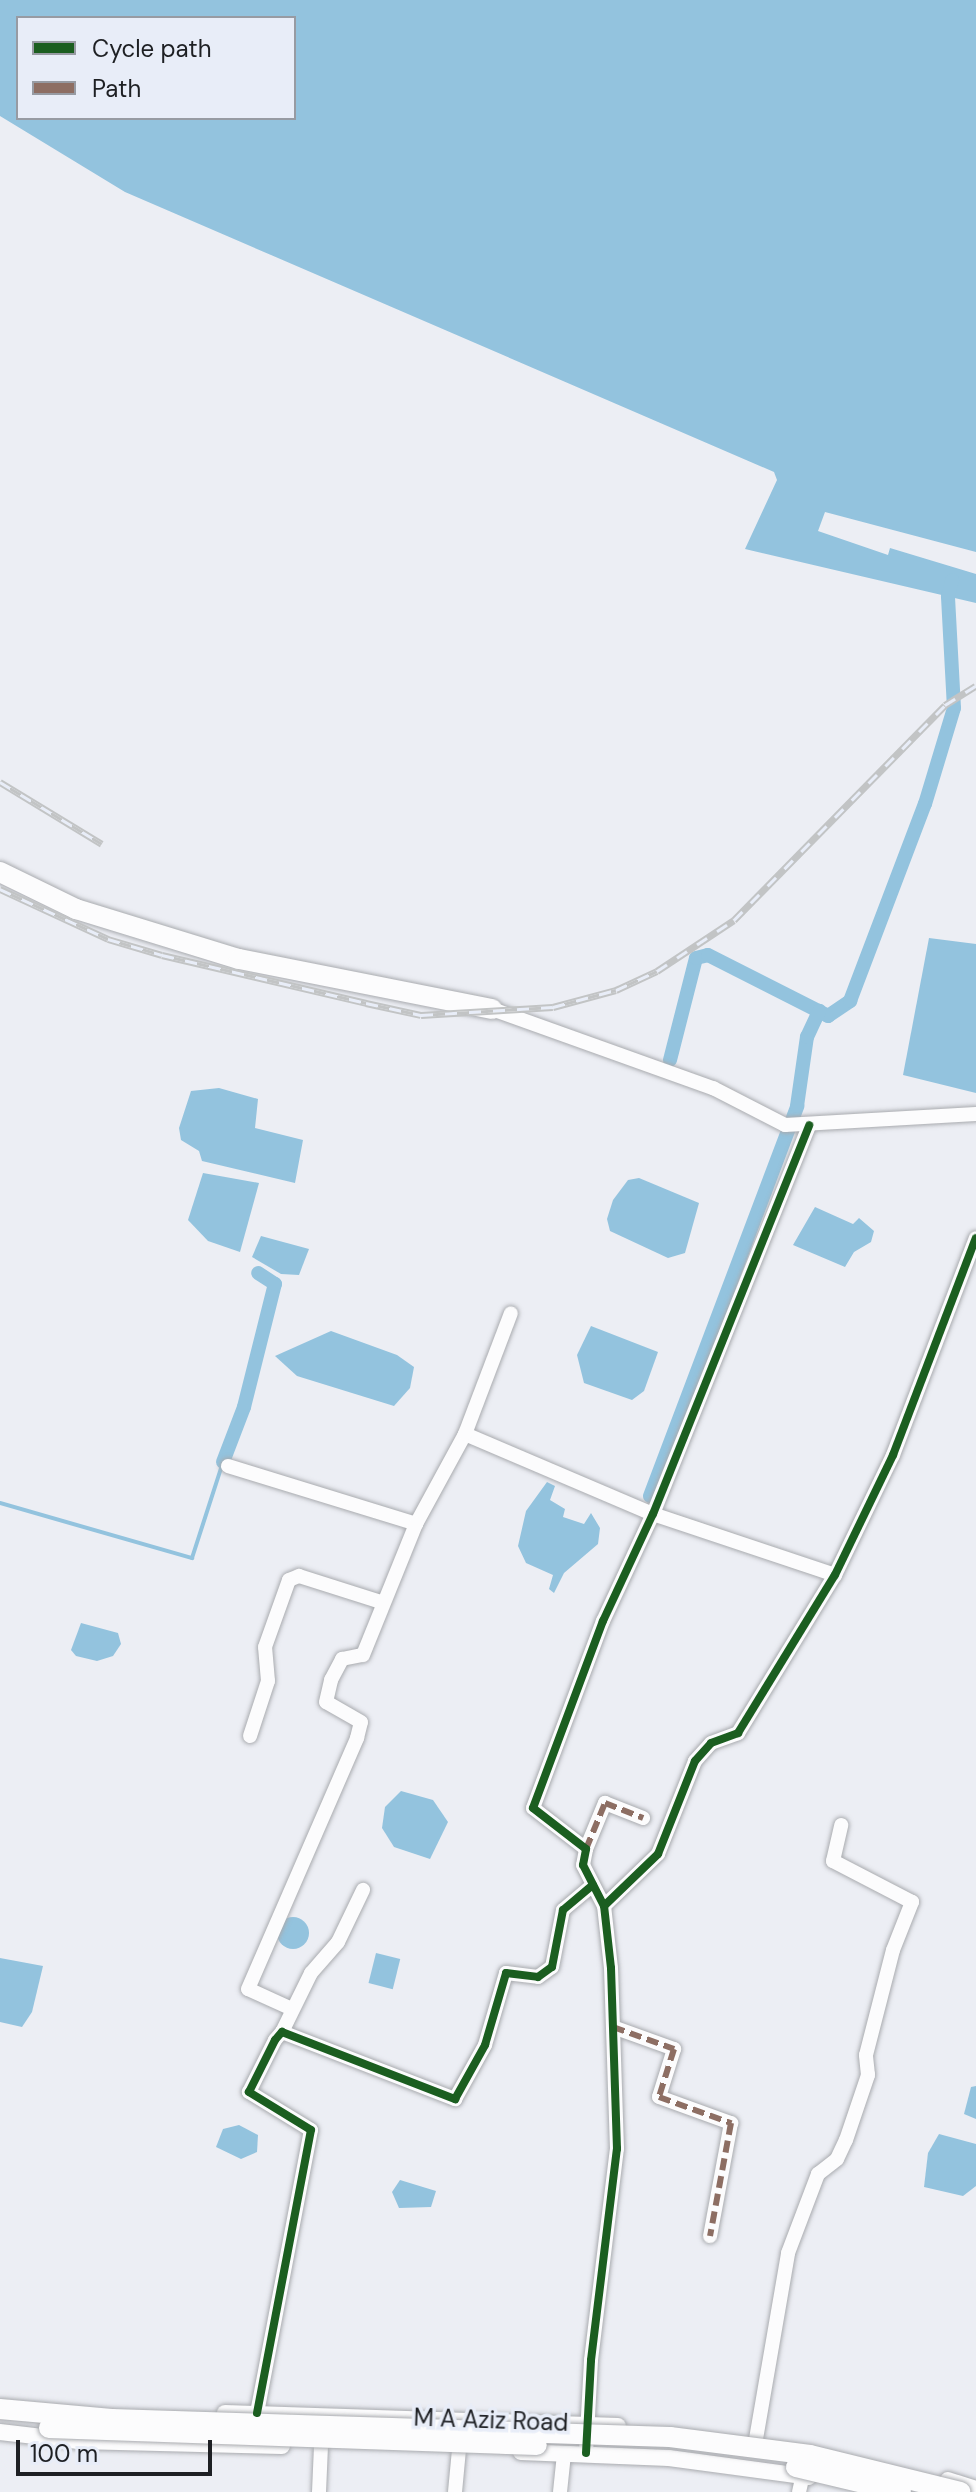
<!DOCTYPE html>
<html>
<head>
<meta charset="utf-8">
<style>
  body { margin:0 }
  #map { position:relative; width:976px; height:2492px; overflow:hidden; background:#eceef4; font-family:"DM Sans",sans-serif }
  div>[style] { position:absolute }
  [style*='--x'] { left:calc(var(--x)*1px); top:calc(var(--y)*1px); width:calc(var(--w)*1px); rotate:calc(var(--a)*1deg) }
  .water>* { inset:0; background:#93c3de; transform-origin:0 0 }
  .round { border-radius:50% }
  .pier>* { inset:0; background:#eceef4 }
  .stream>* { height:4px; margin:-2px; padding:0 2px; transform-origin:2px; border-radius:2px; background:#93c3de }
  .canal>* { height:14px; margin:-7px; padding:0 7px; transform-origin:7px; border-radius:7px; background:#93c3de }
  .roads { filter:drop-shadow(0 0 2px #a9abaf) drop-shadow(0 0 2px #a9abaf) }
  .minor>* { height:14px; margin:-7px; padding:0 7px; transform-origin:7px; border-radius:7px; background:#fcfcfd }
  .major>* { height:16px; margin:-8px; padding:0 8px; transform-origin:8px; border-radius:8px; background:#fcfcfd }
  .highway>* { height:20px; margin:-10px; padding:0 10px; transform-origin:10px; border-radius:10px; background:#fcfcfd }
  .rail>* { height:7px; margin-top:-3.5px; transform-origin:0; background:repeating-linear-gradient(90deg,#e8edf8 0 12px,#c2c4c5 0 24px); box-sizing:border-box; border-block:2px solid #c2c4c5 }
  .bridges { filter:drop-shadow(0 0 2px #a9abaf) drop-shadow(0 0 2px #a9abaf) }
  .highway-bridge>* { height:20px; margin:-10px; padding:0 10px; transform-origin:10px; border-radius:10px; background:#fcfcfd }
  .quiet>* { height:6px; margin-top:-3px; transform-origin:0; background:repeating-linear-gradient(90deg,#8d6e63 0 12px,transparent 0 18px) }
  .cycleway>* { height:8px; margin:-4px; padding:0 4px; transform-origin:4px; border-radius:4px; background:#1b5e20 }
  span { translate:-50% -50%; white-space:nowrap; text-align:center; line-height:1.15; -webkit-text-stroke:7px #e8edf8; paint-order:stroke }
  .street-label { font-size:24px; color:#1e2024 }
  .legend { position:absolute; left:16px; top:16px; width:280px; height:104px; box-sizing:border-box; background:#e8edf8; border:2px solid #979ba3; margin:0; padding:10px 14px; list-style:none; font-size:24px; color:#1e2024 }
  .legend li { display:flex; align-items:center; gap:16px; height:40px }
  .legend b { width:40px; border:2px solid #979ba3 }
  .scale { position:absolute; left:16px; top:2440px; width:196px; height:36px; box-sizing:border-box; border:4px solid #1e2024; border-top:0; padding-left:10px; font-size:24px; line-height:28px; white-space:nowrap; color:#1e2024; -webkit-text-stroke:6px #e8edf8; paint-order:stroke }
</style>
</head>
<body>
<div id="map">
  <div class="water">
    <i style="clip-path:polygon(evenodd,0 0,976px 0,976px 603px,745px 549px,777px 480px,774px 472px,125px 192px,0 116px,0 0,18px 18px,294px 18px,294px 118px,18px 118px,18px 18px)"></i>
    <i style="clip-path:polygon(929px 938px,976px 944px,976px 1093px,903px 1075px)"></i>
    <i style="clip-path:polygon(219px 1088px,258px 1099px,255px 1128px,303px 1140px,295px 1183px,202px 1161px,199px 1151px,181px 1140px,179px 1128px,191px 1091px)"></i>
    <i style="clip-path:polygon(203px 1173px,259px 1183px,240px 1252px,208px 1241px,188px 1220px)"></i>
    <i style="clip-path:polygon(639px 1178px,699px 1203px,685px 1253px,668px 1258px,610px 1231px,607px 1219px,613px 1200px,628px 1180px)"></i>
    <i style="clip-path:polygon(815px 1207px,853px 1224px,859px 1218px,874px 1231px,871px 1242px,854px 1252px,845px 1267px,793px 1245px)"></i>
    <i style="clip-path:polygon(261px 1236px,309px 1249px,299px 1275px,281px 1274px,252px 1257px)"></i>
    <i style="clip-path:polygon(591px 1326px,658px 1352px,644px 1391px,632px 1400px,584px 1383px,577px 1355px)"></i>
    <i style="clip-path:polygon(331px 1331px,397px 1355px,414px 1367px,410px 1388px,394px 1406px,297px 1376px,275px 1356px)"></i>
    <i style="clip-path:polygon(547px 1482px,555px 1486px,550px 1500px,565px 1509px,563px 1517px,584px 1524px,591px 1513px,600px 1528px,598px 1544px,564px 1573px,554px 1593px,549px 1589px,553px 1575px,526px 1563px,518px 1546px,526px 1511px)"></i>
    <i style="clip-path:polygon(81px 1623px,118px 1633px,121px 1644px,113px 1656px,97px 1661px,76px 1656px,71px 1650px)"></i>
    <i style="clip-path:polygon(401px 1791px,433px 1800px,448px 1822px,430px 1859px,394px 1847px,382px 1828px,385px 1807px)"></i>
    <i class="round" style="left:277px;top:1917px;width:32px;height:32px"></i>
    <i style="left:376px;top:1953px;width:25px;height:31px;rotate:14deg"></i>
    <i style="clip-path:polygon(0 1958px,43px 1966px,32px 2012px,22px 2027px,0 2022px)"></i>
    <i style="clip-path:polygon(976px 2086px,976px 2119px,964px 2114px,971px 2087px)"></i>
    <i style="clip-path:polygon(239px 2125px,258px 2135px,257px 2152px,241px 2159px,216px 2147px,223px 2129px)"></i>
    <i style="clip-path:polygon(939px 2134px,976px 2144px,976px 2186px,963px 2196px,924px 2187px,928px 2153px)"></i>
    <i style="clip-path:polygon(400px 2180px,436px 2191px,431px 2207px,399px 2208px,392px 2192px)"></i>
  </div>
  <div class="pier">
    <i style="clip-path:polygon(825px 512px,976px 552px,976px 574px,890px 548px,888px 555px,818px 531px)"></i>
  </div>
  <div class="stream">
    <i style="--x:0;--y:1503;--w:200;--a:16"></i>
    <i style="--x:192;--y:1558;--w:98;--a:-72.1"></i>
  </div>
  <div class="canal">
    <i style="--x:670;--y:1060;--w:105;--a:-75.7"></i>
    <i style="--x:696;--y:958;--w:12;--a:-14"></i>
    <i style="--x:708;--y:955;--w:135;--a:26.9"></i>
    <i style="--x:828;--y:1016;--w:27;--a:-34"></i>
    <i style="--x:850;--y:1001;--w:211;--a:-69.2"></i>
    <i style="--x:925;--y:804;--w:100;--a:-73.2"></i>
    <i style="--x:954;--y:708;--w:112;--a:-93.1"></i>
    <i style="--x:948;--y:596;--w:16;--a:-75"></i>
    <i style="--x:223;--y:1462;--w:59;--a:-69.1"></i>
    <i style="--x:244;--y:1407;--w:127;--a:-75.9"></i>
    <i style="--x:275;--y:1284;--w:20;--a:-147"></i>
    <i style="--x:650;--y:1496;--w:417;--a:-69.3"></i>
    <i style="--x:797;--y:1106;--w:70;--a:-81.8"></i>
    <i style="--x:807;--y:1037;--w:29;--a:-65"></i>
  </div>
  <div class="roads">
    <div class="minor">
      <i style="--x:492;--y:1009;--w:235;--a:19.7"></i>
      <i style="--x:713;--y:1088;--w:81;--a:27.2"></i>
      <i style="--x:785;--y:1125;--w:191;--a:-3.3"></i>
      <i style="--x:465;--y:1434;--w:204;--a:23.1"></i>
      <i style="--x:653;--y:1514;--w:192;--a:18.5"></i>
      <i style="--x:228;--y:1466;--w:197;--a:17.1"></i>
      <i style="--x:416;--y:1524;--w:102;--a:-61.4"></i>
      <i style="--x:465;--y:1434;--w:129;--a:-69.2"></i>
      <i style="--x:250;--y:1736;--w:58;--a:-71.9"></i>
      <i style="--x:268;--y:1681;--w:34;--a:-95"></i>
      <i style="--x:265;--y:1647;--w:71;--a:-70.3"></i>
      <i style="--x:289;--y:1580;--w:11;--a:-22"></i>
      <i style="--x:299;--y:1576;--w:86;--a:17.6"></i>
      <i style="--x:586;--y:1849;--w:50;--a:-67.6"></i>
      <i style="--x:605;--y:1803;--w:41;--a:21.5"></i>
      <i style="--x:604;--y:1906;--w:75;--a:-43.9"></i>
      <i style="--x:658;--y:1854;--w:100;--a:-68.3"></i>
      <i style="--x:695;--y:1761;--w:24;--a:-48"></i>
      <i style="--x:711;--y:1743;--w:29;--a:-20"></i>
      <i style="--x:738;--y:1733;--w:185;--a:-58.5"></i>
      <i style="--x:835;--y:1575;--w:133;--a:-64.2"></i>
      <i style="--x:893;--y:1455;--w:232;--a:-69.1"></i>
      <i style="--x:292;--y:2009;--w:48;--a:-155.6"></i>
      <i style="--x:248;--y:1989;--w:274;--a:-66.5"></i>
      <i style="--x:357;--y:1738;--w:16;--a:-76"></i>
      <i style="--x:361;--y:1722;--w:40;--a:-150.3"></i>
      <i style="--x:326;--y:1702;--w:23;--a:-77"></i>
      <i style="--x:331;--y:1680;--w:24;--a:-62"></i>
      <i style="--x:342;--y:1659;--w:21;--a:-11"></i>
      <i style="--x:363;--y:1655;--w:141;--a:-68"></i>
      <i style="--x:613;--y:2027;--w:65;--a:19.8"></i>
      <i style="--x:674;--y:2049;--w:50;--a:107.4"></i>
      <i style="--x:659;--y:2097;--w:77;--a:19.9"></i>
      <i style="--x:731;--y:2123;--w:115;--a:100.5"></i>
      <i style="--x:282;--y:2032;--w:66;--a:-63.8"></i>
      <i style="--x:311;--y:1973;--w:41;--a:-48.9"></i>
      <i style="--x:338;--y:1942;--w:58;--a:-64.3"></i>
      <i style="--x:257;--y:2413;--w:288;--a:-79.2"></i>
      <i style="--x:311;--y:2130;--w:73;--a:-148.5"></i>
      <i style="--x:249;--y:2092;--w:58;--a:-63.4"></i>
      <i style="--x:275;--y:2040;--w:11;--a:-49"></i>
      <i style="--x:282;--y:2032;--w:186;--a:21.2"></i>
      <i style="--x:455;--y:2099;--w:62;--a:-60.9"></i>
      <i style="--x:485;--y:2045;--w:75;--a:-73.7"></i>
      <i style="--x:506;--y:1973;--w:32;--a:7"></i>
      <i style="--x:538;--y:1977;--w:17;--a:-36"></i>
      <i style="--x:552;--y:1967;--w:58;--a:-79.1"></i>
      <i style="--x:563;--y:1910;--w:39;--a:-40"></i>
      <i style="--x:756;--y:2439;--w:189;--a:-80.2"></i>
      <i style="--x:788;--y:2253;--w:85;--a:-69.2"></i>
      <i style="--x:818;--y:2174;--w:24;--a:-38"></i>
      <i style="--x:837;--y:2159;--w:21;--a:-65"></i>
      <i style="--x:846;--y:2140;--w:69;--a:-71.3"></i>
      <i style="--x:868;--y:2075;--w:20;--a:-96"></i>
      <i style="--x:866;--y:2055;--w:108;--a:-75.6"></i>
      <i style="--x:893;--y:1950;--w:52;--a:-68.4"></i>
      <i style="--x:912;--y:1902;--w:89;--a:-152.6"></i>
      <i style="--x:833;--y:1861;--w:37;--a:-77"></i>
      <i style="--x:586;--y:2453;--w:93;--a:-86.9"></i>
      <i style="--x:591;--y:2360;--w:213;--a:-83"></i>
      <i style="--x:617;--y:2149;--w:181;--a:-91.9"></i>
      <i style="--x:611;--y:1968;--w:62;--a:-96.4"></i>
      <i style="--x:604;--y:1906;--w:46;--a:-117.1"></i>
      <i style="--x:583;--y:1865;--w:16;--a:-79"></i>
      <i style="--x:586;--y:1849;--w:67;--a:-142.3"></i>
      <i style="--x:533;--y:1808;--w:200;--a:-69.5"></i>
      <i style="--x:603;--y:1621;--w:118;--a:-65"></i>
      <i style="--x:653;--y:1514;--w:419;--a:-68.1"></i>
      <i style="--x:319;--y:2492;--w:45;--a:-87.5"></i>
      <i style="--x:455;--y:2492;--w:42;--a:-84.6"></i>
      <i style="--x:560;--y:2492;--w:39;--a:-84"></i>
      <i style="--x:799;--y:2492;--w:17;--a:-77"></i>
    </div>
    <div class="major">
      <i style="--x:225;--y:2413;--w:393;--a:1.9"></i>
      <i style="--x:0;--y:2432;--w:79;--a:6.6"></i>
      <i style="--x:78;--y:2441;--w:204;--a:1.4"></i>
      <i style="--x:521;--y:2452;--w:148;--a:2.3"></i>
      <i style="--x:669;--y:2458;--w:141;--a:7.7"></i>
      <i style="--x:948;--y:2480;--w:29;--a:18"></i>
    </div>
    <div class="highway">
      <i style="--x:0;--y:872;--w:85;--a:26"></i>
      <i style="--x:76;--y:909;--w:170;--a:17.1"></i>
      <i style="--x:239;--y:959;--w:258;--a:11.2"></i>
    </div>
  </div>
  <div class="rail">
    <i style="--x:0;--y:782;--w:119;--a:31.3"></i>
    <i style="--x:0;--y:889;--w:119;--a:24.8"></i>
    <i style="--x:108;--y:939;--w:56;--a:16.5"></i>
    <i style="--x:162;--y:955;--w:210;--a:13.2"></i>
    <i style="--x:366;--y:1003;--w:56;--a:12.3"></i>
    <i style="--x:421;--y:1015;--w:132;--a:-3.5"></i>
    <i style="--x:553;--y:1007;--w:65;--a:-15.1"></i>
    <i style="--x:616;--y:990;--w:45;--a:-24.9"></i>
    <i style="--x:657;--y:971;--w:92;--a:-33.5"></i>
    <i style="--x:734;--y:920;--w:301;--a:-45.5"></i>
    <i style="--x:945;--y:705;--w:36;--a:-32"></i>
  </div>
  <div class="bridges">
    <div class="highway-bridge">
      <i style="--x:0;--y:2409;--w:112;--a:5.1"></i>
      <i style="--x:112;--y:2419;--w:558;--a:1.85"></i>
      <i style="--x:670;--y:2437;--w:141;--a:7.3"></i>
      <i style="--x:810;--y:2455;--w:155;--a:13.8"></i>
      <i style="--x:49;--y:2428;--w:488;--a:2"></i>
      <i style="--x:796;--y:2467;--w:108;--a:13.4"></i>
    </div>
  </div>
  <div class="quiet">
    <i style="--x:586;--y:1849;--w:50;--a:-67.6"></i>
    <i style="--x:605;--y:1803;--w:41;--a:21.5"></i>
    <i style="--x:613;--y:2027;--w:65;--a:19.8"></i>
    <i style="--x:674;--y:2049;--w:50;--a:107.4"></i>
    <i style="--x:659;--y:2097;--w:77;--a:19.9"></i>
    <i style="--x:731;--y:2123;--w:115;--a:100.5"></i>
  </div>
  <div class="cycleway">
    <i style="--x:604;--y:1906;--w:75;--a:-43.9"></i>
    <i style="--x:658;--y:1854;--w:100;--a:-68.3"></i>
    <i style="--x:695;--y:1761;--w:24;--a:-48"></i>
    <i style="--x:711;--y:1743;--w:29;--a:-20"></i>
    <i style="--x:738;--y:1733;--w:185;--a:-58.5"></i>
    <i style="--x:835;--y:1575;--w:133;--a:-64.2"></i>
    <i style="--x:893;--y:1455;--w:232;--a:-69.1"></i>
    <i style="--x:257;--y:2413;--w:288;--a:-79.2"></i>
    <i style="--x:311;--y:2130;--w:73;--a:-148.5"></i>
    <i style="--x:249;--y:2092;--w:58;--a:-63.4"></i>
    <i style="--x:275;--y:2040;--w:11;--a:-49"></i>
    <i style="--x:282;--y:2032;--w:186;--a:21.2"></i>
    <i style="--x:455;--y:2099;--w:62;--a:-60.9"></i>
    <i style="--x:485;--y:2045;--w:75;--a:-73.7"></i>
    <i style="--x:506;--y:1973;--w:32;--a:7"></i>
    <i style="--x:538;--y:1977;--w:17;--a:-36"></i>
    <i style="--x:552;--y:1967;--w:58;--a:-79.1"></i>
    <i style="--x:563;--y:1910;--w:39;--a:-40"></i>
    <i style="--x:586;--y:2453;--w:93;--a:-86.9"></i>
    <i style="--x:591;--y:2360;--w:213;--a:-83"></i>
    <i style="--x:617;--y:2149;--w:181;--a:-91.9"></i>
    <i style="--x:611;--y:1968;--w:62;--a:-96.4"></i>
    <i style="--x:604;--y:1906;--w:46;--a:-117.1"></i>
    <i style="--x:583;--y:1865;--w:16;--a:-79"></i>
    <i style="--x:586;--y:1849;--w:67;--a:-142.3"></i>
    <i style="--x:533;--y:1808;--w:200;--a:-69.5"></i>
    <i style="--x:603;--y:1621;--w:118;--a:-65"></i>
    <i style="--x:653;--y:1514;--w:419;--a:-68.1"></i>
  </div>
  <div class="street-label">
    <span style="left:491px;top:2420px;rotate:2deg">M A Aziz Road</span>
  </div>
  <ul class="legend">
  <li><b style="height:10px;background:#1b5e20"></b>Cycle path</li>
  <li><b style="height:10px;background:#8d6e63"></b>Path</li>
  </ul>
  <div class="scale">100 m</div>
</div>
</body>
</html>
